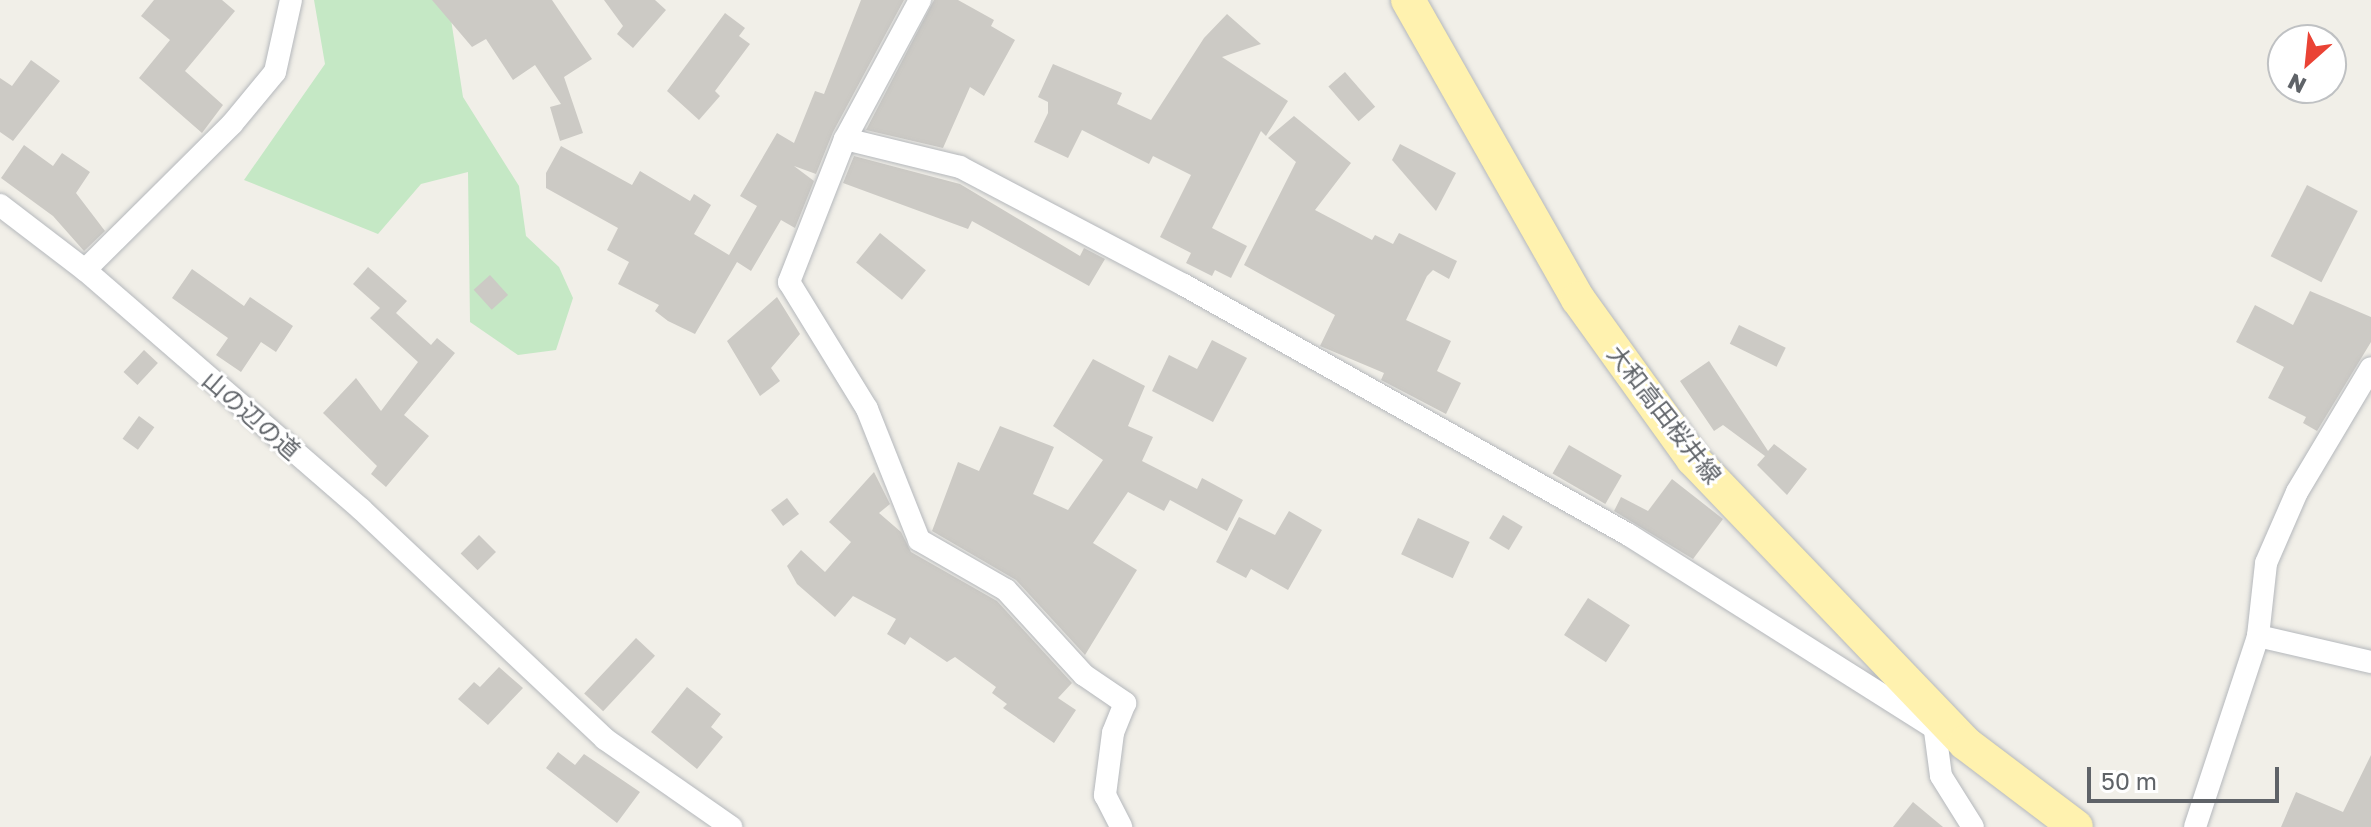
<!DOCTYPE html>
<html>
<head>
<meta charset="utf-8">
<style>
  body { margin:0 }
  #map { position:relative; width:2371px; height:827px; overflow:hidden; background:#f1efe8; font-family:"Golos Text","Noto Sans JP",sans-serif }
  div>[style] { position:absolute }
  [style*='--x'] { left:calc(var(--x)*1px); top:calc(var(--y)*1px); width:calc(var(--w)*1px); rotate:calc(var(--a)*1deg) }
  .green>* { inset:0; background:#c5e8c5 }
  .building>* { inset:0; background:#cccac5; transform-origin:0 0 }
  .roads { filter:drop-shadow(0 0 2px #b5b8bc) drop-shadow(0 0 2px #b5b8bc) }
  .minor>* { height:22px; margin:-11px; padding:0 11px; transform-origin:11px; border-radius:11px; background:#fff }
  .primary>* { height:34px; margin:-17px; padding:0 17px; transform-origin:17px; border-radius:17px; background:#fff2af }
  span { translate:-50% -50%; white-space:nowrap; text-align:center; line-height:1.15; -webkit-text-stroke:6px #fff; paint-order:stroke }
  .street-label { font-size:24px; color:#5f6368 }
  .north { position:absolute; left:2267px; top:24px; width:80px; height:80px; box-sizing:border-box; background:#fff; border:2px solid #bfc1c3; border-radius:50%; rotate:207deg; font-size:22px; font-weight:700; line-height:32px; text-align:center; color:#5f6368 }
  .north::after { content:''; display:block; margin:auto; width:28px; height:36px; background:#ea4335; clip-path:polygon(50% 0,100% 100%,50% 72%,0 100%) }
  .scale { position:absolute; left:2087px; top:767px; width:192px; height:36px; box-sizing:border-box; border:4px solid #5f6368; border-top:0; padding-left:10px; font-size:24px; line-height:28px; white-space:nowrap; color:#5f6368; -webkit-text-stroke:6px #fff; paint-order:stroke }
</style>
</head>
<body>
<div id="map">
  <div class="green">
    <i style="clip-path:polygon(314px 0,448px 0,463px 97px,519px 186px,526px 236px,559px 267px,573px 298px,556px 350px,518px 355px,470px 322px,468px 172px,421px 184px,378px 234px,244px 180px,325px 64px)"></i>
  </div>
  <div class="building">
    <i style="clip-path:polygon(154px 0,222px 0,235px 11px,185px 71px,223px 105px,202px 133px,139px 78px,170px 40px,141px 16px)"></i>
    <i style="clip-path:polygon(432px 0,552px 0,592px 59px,564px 77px,583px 133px,560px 141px,550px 107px,561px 104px,535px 65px,513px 80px,486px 39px,472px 47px)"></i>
    <i style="clip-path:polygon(604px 0,655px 0,666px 10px,633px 48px,617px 34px,623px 26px)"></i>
    <i style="clip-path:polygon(861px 0,904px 0,833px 132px,816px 174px,794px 166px,814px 181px,795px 228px,781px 220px,751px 271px,737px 262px,695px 334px,668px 321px,655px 311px,659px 305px,618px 284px,629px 262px,607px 250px,618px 228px,546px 188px,546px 173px,561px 146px,632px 185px,640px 171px,690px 201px,694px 194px,711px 205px,694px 234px,729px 255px,757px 206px,740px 196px,777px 133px,794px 143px,815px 91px,824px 94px)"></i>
    <i style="clip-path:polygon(934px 0,958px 0,994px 20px,991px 26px,1015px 40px,984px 96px,970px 87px,943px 148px,866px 130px)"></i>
    <i style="clip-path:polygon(725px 13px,745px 28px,739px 36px,750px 44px,715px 91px,720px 96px,699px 120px,667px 91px)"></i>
    <i style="clip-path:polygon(1227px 14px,1261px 44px,1222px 57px,1288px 101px,1266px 136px,1261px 131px,1212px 228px,1247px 246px,1231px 278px,1215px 270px,1212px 276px,1186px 263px,1191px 253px,1160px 237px,1191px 175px,1153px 156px,1149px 164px,1082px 130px,1068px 158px,1034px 142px,1048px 113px,1048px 102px,1038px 97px,1053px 64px,1122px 93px,1117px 104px,1151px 120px,1204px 38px)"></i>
    <i style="clip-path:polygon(31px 60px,60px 81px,13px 141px,0 132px,0 78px,12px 86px)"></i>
    <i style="left:1345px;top:72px;width:46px;height:22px;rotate:49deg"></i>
    <i style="clip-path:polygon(1294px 116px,1351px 163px,1315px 210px,1372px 240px,1375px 235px,1393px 244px,1399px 233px,1457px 261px,1449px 279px,1433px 270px,1427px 276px,1406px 320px,1451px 341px,1437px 371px,1461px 383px,1446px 414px,1381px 380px,1384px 373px,1320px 346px,1335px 315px,1244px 265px,1296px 162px,1268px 138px)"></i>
    <i style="clip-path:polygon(1400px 144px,1456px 173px,1436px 211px,1392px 160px)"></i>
    <i style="clip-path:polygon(24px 145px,53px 166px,62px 153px,90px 172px,76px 193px,105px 231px,84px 251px,53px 216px,1px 178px)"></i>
    <i style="clip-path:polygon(854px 156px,960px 184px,1080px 256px,1084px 248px,1105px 259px,1089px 286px,972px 221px,968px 229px,843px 183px)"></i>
    <i style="left:2307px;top:185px;width:57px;height:80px;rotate:27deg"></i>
    <i style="left:880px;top:233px;width:59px;height:38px;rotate:39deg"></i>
    <i style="clip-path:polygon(368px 267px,407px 301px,396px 313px,431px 345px,437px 338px,455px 353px,404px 415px,429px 436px,386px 487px,371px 474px,377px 466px,323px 413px,356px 378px,381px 411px,418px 362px,370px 318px,380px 308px,353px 284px)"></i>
    <i style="clip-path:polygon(192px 269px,244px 306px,250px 297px,293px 326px,276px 352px,261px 342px,241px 372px,216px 355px,228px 338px,172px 298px)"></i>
    <i style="left:490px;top:275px;width:27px;height:22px;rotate:48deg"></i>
    <i style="clip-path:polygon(2310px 291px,2371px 317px,2371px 342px,2317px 431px,2303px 423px,2306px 417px,2268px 398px,2284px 367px,2236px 342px,2255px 305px,2293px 325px)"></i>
    <i style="clip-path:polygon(777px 297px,800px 334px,771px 368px,780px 381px,760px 396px,727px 341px)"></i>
    <i style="left:1739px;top:325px;width:52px;height:21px;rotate:26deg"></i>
    <i style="clip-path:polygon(1212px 340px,1247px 358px,1213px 422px,1152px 391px,1169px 355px,1197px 369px)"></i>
    <i style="left:144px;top:350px;width:19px;height:30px;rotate:43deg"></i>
    <i style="clip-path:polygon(1093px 359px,1145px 386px,1128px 426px,1153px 437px,1142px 461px,1197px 489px,1202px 478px,1243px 500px,1227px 531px,1170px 500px,1164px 511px,1128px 492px,1093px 543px,1137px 570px,1085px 655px,1016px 580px,932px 531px,958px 462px,979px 471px,1000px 426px,1054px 447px,1033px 494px,1068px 510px,1103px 460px,1053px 426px)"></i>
    <i style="clip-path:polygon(1709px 361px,1768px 451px,1774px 444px,1807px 469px,1787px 495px,1757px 465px,1765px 456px,1723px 425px,1714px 431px,1680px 381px)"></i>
    <i style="left:139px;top:416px;width:19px;height:28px;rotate:36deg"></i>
    <i style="left:1569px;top:445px;width:61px;height:33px;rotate:30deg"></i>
    <i style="clip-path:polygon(874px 472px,890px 504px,879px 513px,901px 532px,911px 552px,997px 601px,1072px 683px,1058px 698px,1076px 710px,1054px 743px,1003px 708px,1007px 704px,992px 693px,996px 687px,955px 657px,947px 662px,910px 637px,905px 645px,887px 634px,896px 619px,853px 596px,835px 617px,797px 584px,787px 566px,801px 550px,825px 572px,851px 542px,829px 522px)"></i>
    <i style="clip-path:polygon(1672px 479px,1723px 519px,1693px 559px,1614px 511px,1621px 497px,1648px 511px)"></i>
    <i style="left:787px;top:498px;width:20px;height:20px;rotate:53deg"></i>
    <i style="clip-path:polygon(1289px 511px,1322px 530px,1288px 590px,1251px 569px,1246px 578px,1216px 562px,1239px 517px,1275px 535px)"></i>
    <i style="left:1503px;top:515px;width:23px;height:27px;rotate:31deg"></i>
    <i style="left:1418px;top:518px;width:57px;height:40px;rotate:25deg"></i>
    <i style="left:479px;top:535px;width:24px;height:26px;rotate:45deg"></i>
    <i style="left:1588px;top:598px;width:50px;height:44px;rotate:33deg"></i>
    <i style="left:636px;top:638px;width:26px;height:76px;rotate:43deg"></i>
    <i style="clip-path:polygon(499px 667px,523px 688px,488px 725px,458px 699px,474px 682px,480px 687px)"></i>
    <i style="clip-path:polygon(687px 687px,721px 714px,711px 727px,723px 737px,697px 769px,651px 732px)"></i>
    <i style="clip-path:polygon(558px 752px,575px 765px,584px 754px,640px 792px,617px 823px,546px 768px)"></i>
    <i style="clip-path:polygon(2371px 755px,2371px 827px,2281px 827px,2296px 792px,2343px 812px)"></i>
    <i style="clip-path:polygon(1913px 802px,1943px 827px,1893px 827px)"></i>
  </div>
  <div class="roads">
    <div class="minor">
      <i style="--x:920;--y:0;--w:158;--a:118.3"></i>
      <i style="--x:845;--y:139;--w:154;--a:111.4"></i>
      <i style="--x:789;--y:282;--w:149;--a:58.4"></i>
      <i style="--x:867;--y:409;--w:141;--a:68.3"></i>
      <i style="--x:919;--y:540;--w:100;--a:29.9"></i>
      <i style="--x:1006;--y:590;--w:115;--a:47.5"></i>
      <i style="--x:1084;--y:675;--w:50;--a:34.3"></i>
      <i style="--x:1125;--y:703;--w:32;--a:112"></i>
      <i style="--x:1113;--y:733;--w:63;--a:97.4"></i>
      <i style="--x:1105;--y:795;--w:36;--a:63"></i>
      <i style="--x:845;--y:139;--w:118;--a:13.7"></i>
      <i style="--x:960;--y:167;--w:253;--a:27.8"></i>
      <i style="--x:1184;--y:285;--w:510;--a:29.33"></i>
      <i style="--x:1629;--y:535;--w:376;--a:32.3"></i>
      <i style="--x:0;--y:205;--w:107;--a:37.4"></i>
      <i style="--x:85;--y:270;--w:365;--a:40.9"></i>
      <i style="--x:361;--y:509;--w:335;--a:43.3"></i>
      <i style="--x:605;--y:739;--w:154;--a:34.9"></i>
      <i style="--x:85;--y:270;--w:207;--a:-44.8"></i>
      <i style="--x:232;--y:124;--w:67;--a:-50.4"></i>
      <i style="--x:275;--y:72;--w:74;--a:-77.5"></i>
      <i style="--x:2258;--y:636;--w:116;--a:13"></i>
      <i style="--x:1935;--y:731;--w:45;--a:82.4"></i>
      <i style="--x:1941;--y:776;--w:60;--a:57.9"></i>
      <i style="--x:2195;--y:827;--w:201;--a:-71.7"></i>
      <i style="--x:2258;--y:636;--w:73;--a:-83.7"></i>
      <i style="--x:2266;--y:563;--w:77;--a:-66.4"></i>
      <i style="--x:2297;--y:492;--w:144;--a:-59.2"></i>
    </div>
    <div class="primary">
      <i style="--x:1408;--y:0;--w:344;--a:60.4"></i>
      <i style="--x:1578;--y:299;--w:197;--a:54.3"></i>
      <i style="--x:1693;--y:459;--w:393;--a:46.2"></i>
      <i style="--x:1965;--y:743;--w:139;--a:37.1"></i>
    </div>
  </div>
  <div class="street-label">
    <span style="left:1665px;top:414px;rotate:52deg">大和高田桜井線</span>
    <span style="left:252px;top:415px;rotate:41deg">山の辺の道</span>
  </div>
  <div class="north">N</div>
  <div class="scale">50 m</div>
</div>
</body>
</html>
